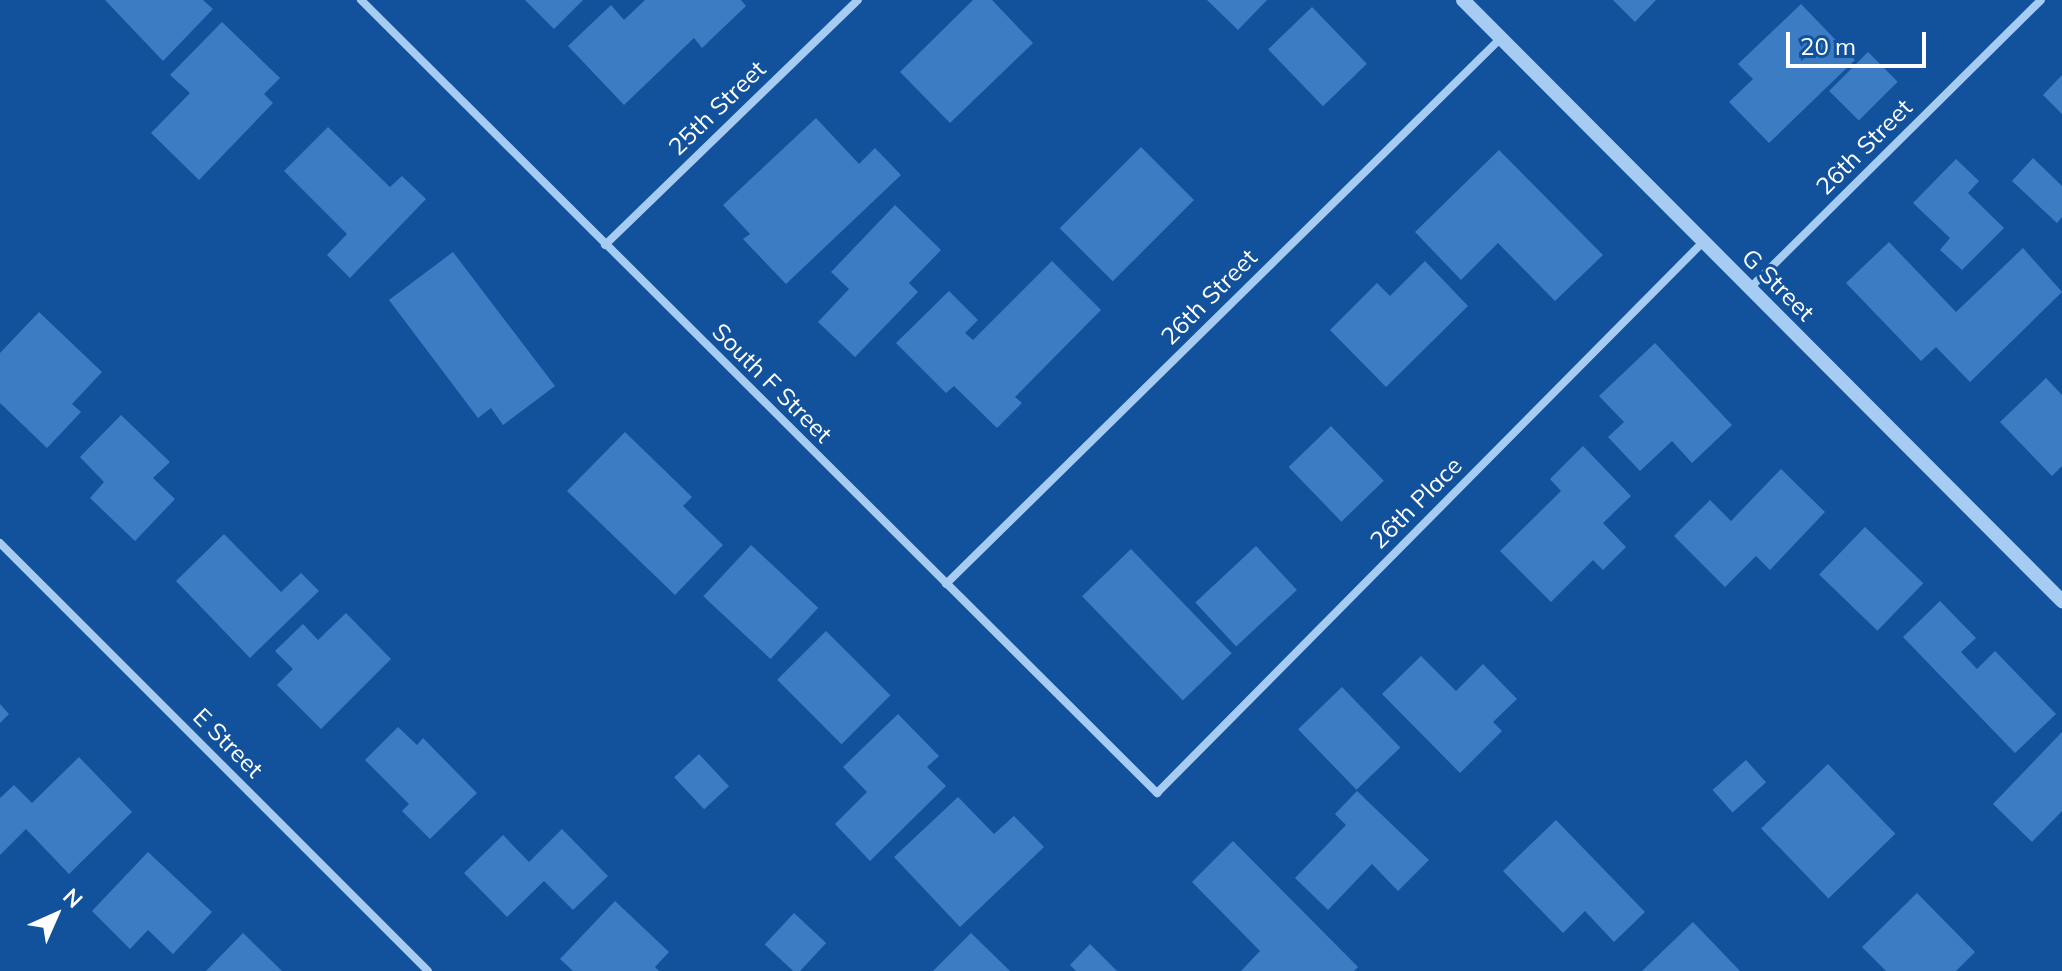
<!DOCTYPE html>
<html>
<head>
<meta charset="utf-8">
<style>
  body { margin:0 }
  #map { position:relative; width:2062px; height:971px; overflow:hidden; background:#12529c; font-family:Mulish,sans-serif }
  div>[style] { position:absolute }
  [style*='--x'] { left:calc(var(--x)*1px); top:calc(var(--y)*1px); width:calc(var(--w)*1px); rotate:calc(var(--a)*1deg) }
  .building>* { inset:0; background:#3b7cc3; transform-origin:0 0 }
  .minor>* { height:8px; margin:-4px; padding:0 4px; transform-origin:4px; border-radius:4px; background:#a7ccf4 }
  .tertiary>* { height:14px; margin:-7px; padding:0 7px; transform-origin:7px; border-radius:7px; background:#a7ccf4 }
  span { translate:-50% -50%; white-space:nowrap; text-align:center; line-height:1.15; -webkit-text-stroke:6px #12529c; paint-order:stroke }
  .street-label { font-size:24px; color:#fff }
  .north { position:absolute; left:16px; top:875px; width:80px; height:80px; -webkit-text-stroke:6px #12529c; paint-order:stroke; rotate:45deg; font-size:22px; font-weight:700; line-height:32px; text-align:center; color:#fff }
  .north::after { content:''; display:block; margin:auto; width:28px; height:36px; background:#fff; clip-path:polygon(50% 0,100% 100%,50% 72%,0 100%) }
  .scale { position:absolute; left:1786px; top:32px; width:140px; height:36px; box-sizing:border-box; border:4px solid #fff; border-top:0; padding-left:10px; font-size:24px; line-height:28px; white-space:nowrap; color:#fff; -webkit-text-stroke:6px #12529c; paint-order:stroke }
</style>
</head>
<body>
<div id="map">
  <div class="building">
    <i style="clip-path:polygon(105px 0,203px 0,213px 9px,163px 61px)"></i>
    <i style="clip-path:polygon(525px 0,583px 0,554px 29px)"></i>
    <i style="clip-path:polygon(645px 0,741px 0,746px 6px,702px 48px,694px 38px,624px 105px,568px 46px,611px 5px,624px 20px)"></i>
    <i style="clip-path:polygon(973px 0,992px 0,1033px 43px,950px 123px,900px 72px)"></i>
    <i style="clip-path:polygon(1207px 0,1267px 0,1238px 30px)"></i>
    <i style="clip-path:polygon(1613px 0,1656px 0,1635px 22px)"></i>
    <i style="clip-path:polygon(1801px 4px,1855px 60px,1769px 143px,1729px 102px,1753px 79px,1738px 64px)"></i>
    <i style="left:1312px;top:7px;width:79px;height:61px;rotate:46deg"></i>
    <i style="clip-path:polygon(222px 22px,280px 78px,264px 94px,273px 103px,199px 180px,151px 133px,190px 93px,170px 75px)"></i>
    <i style="left:1868px;top:52px;width:42px;height:55px;rotate:45deg"></i>
    <i style="clip-path:polygon(2062px 75px,2062px 114px,2043px 95px)"></i>
    <i style="clip-path:polygon(816px 118px,859px 164px,875px 148px,901px 175px,786px 284px,743px 239px,750px 234px,723px 205px)"></i>
    <i style="clip-path:polygon(328px 127px,390px 187px,402px 176px,426px 199px,350px 278px,327px 255px,347px 234px,284px 171px)"></i>
    <i style="left:1141px;top:147px;width:75px;height:115px;rotate:45deg"></i>
    <i style="clip-path:polygon(1499px 150px,1603px 255px,1555px 301px,1498px 243px,1461px 280px,1415px 232px)"></i>
    <i style="clip-path:polygon(2033px 158px,2062px 186px,2062px 217px,2057px 223px,2012px 181px)"></i>
    <i style="clip-path:polygon(1956px 159px,1979px 181px,1968px 193px,2004px 228px,1962px 270px,1940px 250px,1950px 238px,1913px 203px)"></i>
    <i style="clip-path:polygon(895px 205px,941px 250px,909px 283px,918px 292px,855px 357px,818px 322px,849px 289px,831px 272px)"></i>
    <i style="clip-path:polygon(1889px 242px,1956px 312px,2023px 248px,2062px 292px,1970px 382px,1936px 347px,1921px 361px,1846px 283px)"></i>
    <i style="clip-path:polygon(453px 252px,555px 386px,503px 425px,491px 408px,478px 418px,389px 300px)"></i>
    <i style="clip-path:polygon(1052px 261px,1101px 310px,1015px 397px,1022px 403px,997px 428px,954px 386px,946px 393px,896px 343px,949px 291px,978px 320px,965px 333px,973px 340px)"></i>
    <i style="clip-path:polygon(1425px 261px,1468px 306px,1386px 387px,1330px 330px,1377px 283px,1390px 296px)"></i>
    <i style="clip-path:polygon(39px 312px,102px 372px,72px 404px,81px 412px,47px 448px,0 403px,0 353px)"></i>
    <i style="clip-path:polygon(1655px 343px,1732px 425px,1692px 463px,1672px 441px,1640px 471px,1608px 437px,1624px 422px,1599px 396px)"></i>
    <i style="clip-path:polygon(2046px 378px,2062px 395px,2062px 466px,2052px 476px,2000px 422px)"></i>
    <i style="clip-path:polygon(121px 415px,170px 462px,153px 478px,175px 499px,135px 541px,90px 498px,104px 482px,80px 457px)"></i>
    <i style="left:1331px;top:426px;width:76px;height:59px;rotate:46deg"></i>
    <i style="clip-path:polygon(625px 432px,692px 497px,683px 506px,723px 545px,675px 595px,567px 491px)"></i>
    <i style="clip-path:polygon(1583px 446px,1631px 496px,1603px 523px,1626px 547px,1603px 570px,1593px 560px,1551px 602px,1500px 551px,1561px 491px,1550px 479px)"></i>
    <i style="clip-path:polygon(1781px 469px,1825px 512px,1770px 570px,1756px 556px,1725px 587px,1674px 536px,1710px 500px,1731px 521px)"></i>
    <i style="left:1865px;top:527px;width:81px;height:66px;rotate:44deg"></i>
    <i style="clip-path:polygon(224px 534px,281px 592px,301px 573px,319px 591px,250px 658px,176px 581px)"></i>
    <i style="left:751px;top:545px;width:92px;height:70px;rotate:43deg"></i>
    <i style="left:1256px;top:546px;width:60px;height:83px;rotate:47deg"></i>
    <i style="left:1131px;top:549px;width:145px;height:68px;rotate:46deg"></i>
    <i style="clip-path:polygon(1940px 601px,1976px 638px,1961px 652px,1977px 669px,1995px 651px,2056px 714px,2015px 753px,1903px 637px)"></i>
    <i style="clip-path:polygon(346px 613px,391px 659px,321px 729px,277px 685px,293px 669px,275px 651px,303px 624px,318px 640px)"></i>
    <i style="left:826px;top:631px;width:91px;height:69px;rotate:45deg"></i>
    <i style="clip-path:polygon(1421px 656px,1456px 691px,1483px 664px,1517px 699px,1493px 722px,1502px 731px,1460px 773px,1382px 694px)"></i>
    <i style="left:1342px;top:687px;width:84px;height:61px;rotate:46deg"></i>
    <i style="clip-path:polygon(0 704px,9px 714px,0 723px)"></i>
    <i style="clip-path:polygon(898px 714px,939px 756px,927px 767px,946px 786px,870px 861px,835px 824px,867px 792px,843px 767px)"></i>
    <i style="clip-path:polygon(398px 727px,417px 745px,423px 738px,477px 793px,430px 839px,402px 811px,409px 804px,365px 760px)"></i>
    <i style="clip-path:polygon(2062px 732px,2062px 811px,2032px 842px,1993px 804px)"></i>
    <i style="left:699px;top:754px;width:44px;height:34px;rotate:47deg"></i>
    <i style="clip-path:polygon(79px 757px,132px 812px,69px 874px,26px 829px,0 855px,0 798px,14px 785px,32px 803px)"></i>
    <i style="left:1746px;top:760px;width:30px;height:45px;rotate:48deg"></i>
    <i style="left:1828px;top:764px;width:97px;height:93px;rotate:46deg"></i>
    <i style="clip-path:polygon(1357px 791px,1429px 860px,1398px 891px,1372px 864px,1328px 910px,1295px 878px,1346px 825px,1335px 814px)"></i>
    <i style="clip-path:polygon(958px 797px,994px 834px,1014px 816px,1044px 847px,960px 927px,894px 857px)"></i>
    <i style="clip-path:polygon(1556px 820px,1645px 912px,1614px 942px,1585px 911px,1563px 933px,1503px 871px)"></i>
    <i style="clip-path:polygon(562px 829px,608px 876px,573px 910px,544px 881px,507px 917px,464px 873px,503px 835px,529px 862px)"></i>
    <i style="clip-path:polygon(1233px 841px,1358px 967px,1354px 971px,1241px 971px,1260px 951px,1192px 882px)"></i>
    <i style="clip-path:polygon(148px 852px,212px 912px,173px 954px,148px 930px,130px 949px,92px 911px)"></i>
    <i style="clip-path:polygon(1917px 893px,1975px 952px,1956px 971px,1886px 971px,1862px 947px)"></i>
    <i style="clip-path:polygon(615px 901px,669px 952px,655px 967px,659px 971px,573px 971px,560px 959px)"></i>
    <i style="left:794px;top:913px;width:44px;height:43px;rotate:43deg"></i>
    <i style="clip-path:polygon(1693px 922px,1740px 971px,1642px 971px)"></i>
    <i style="clip-path:polygon(243px 933px,282px 971px,206px 971px)"></i>
    <i style="clip-path:polygon(971px 933px,1010px 971px,933px 971px)"></i>
    <i style="clip-path:polygon(1090px 944px,1117px 971px,1076px 971px,1070px 965px)"></i>
  </div>
  <div class="minor">
    <i style="--x:361;--y:0;--w:1124;--a:44.89"></i>
    <i style="--x:1157;--y:793;--w:776;--a:-45.26"></i>
    <i style="--x:605;--y:245;--w:352;--a:-44.1"></i>
    <i style="--x:1750;--y:288;--w:409;--a:-44.7"></i>
    <i style="--x:0;--y:543;--w:605;--a:45"></i>
    <i style="--x:946;--y:584;--w:779;--a:-44.53"></i>
  </div>
  <div class="tertiary">
    <i style="--x:1463;--y:0;--w:849;--a:45.1"></i>
  </div>
  <div class="street-label">
    <span style="left:717px;top:108px;rotate:-44deg">25th Street</span>
    <span style="left:1864px;top:147px;rotate:-45deg">26th Street</span>
    <span style="left:1778px;top:285px;rotate:45deg">G Street</span>
    <span style="left:1209px;top:297px;rotate:-45deg">26th Street</span>
    <span style="left:772px;top:383px;rotate:45deg">South F Street</span>
    <span style="left:1416px;top:503px;rotate:-45deg">26th Place</span>
    <span style="left:228px;top:743px;rotate:45deg">E Street</span>
  </div>
  <div class="north">N</div>
  <div class="scale">20 m</div>
</div>
</body>
</html>
